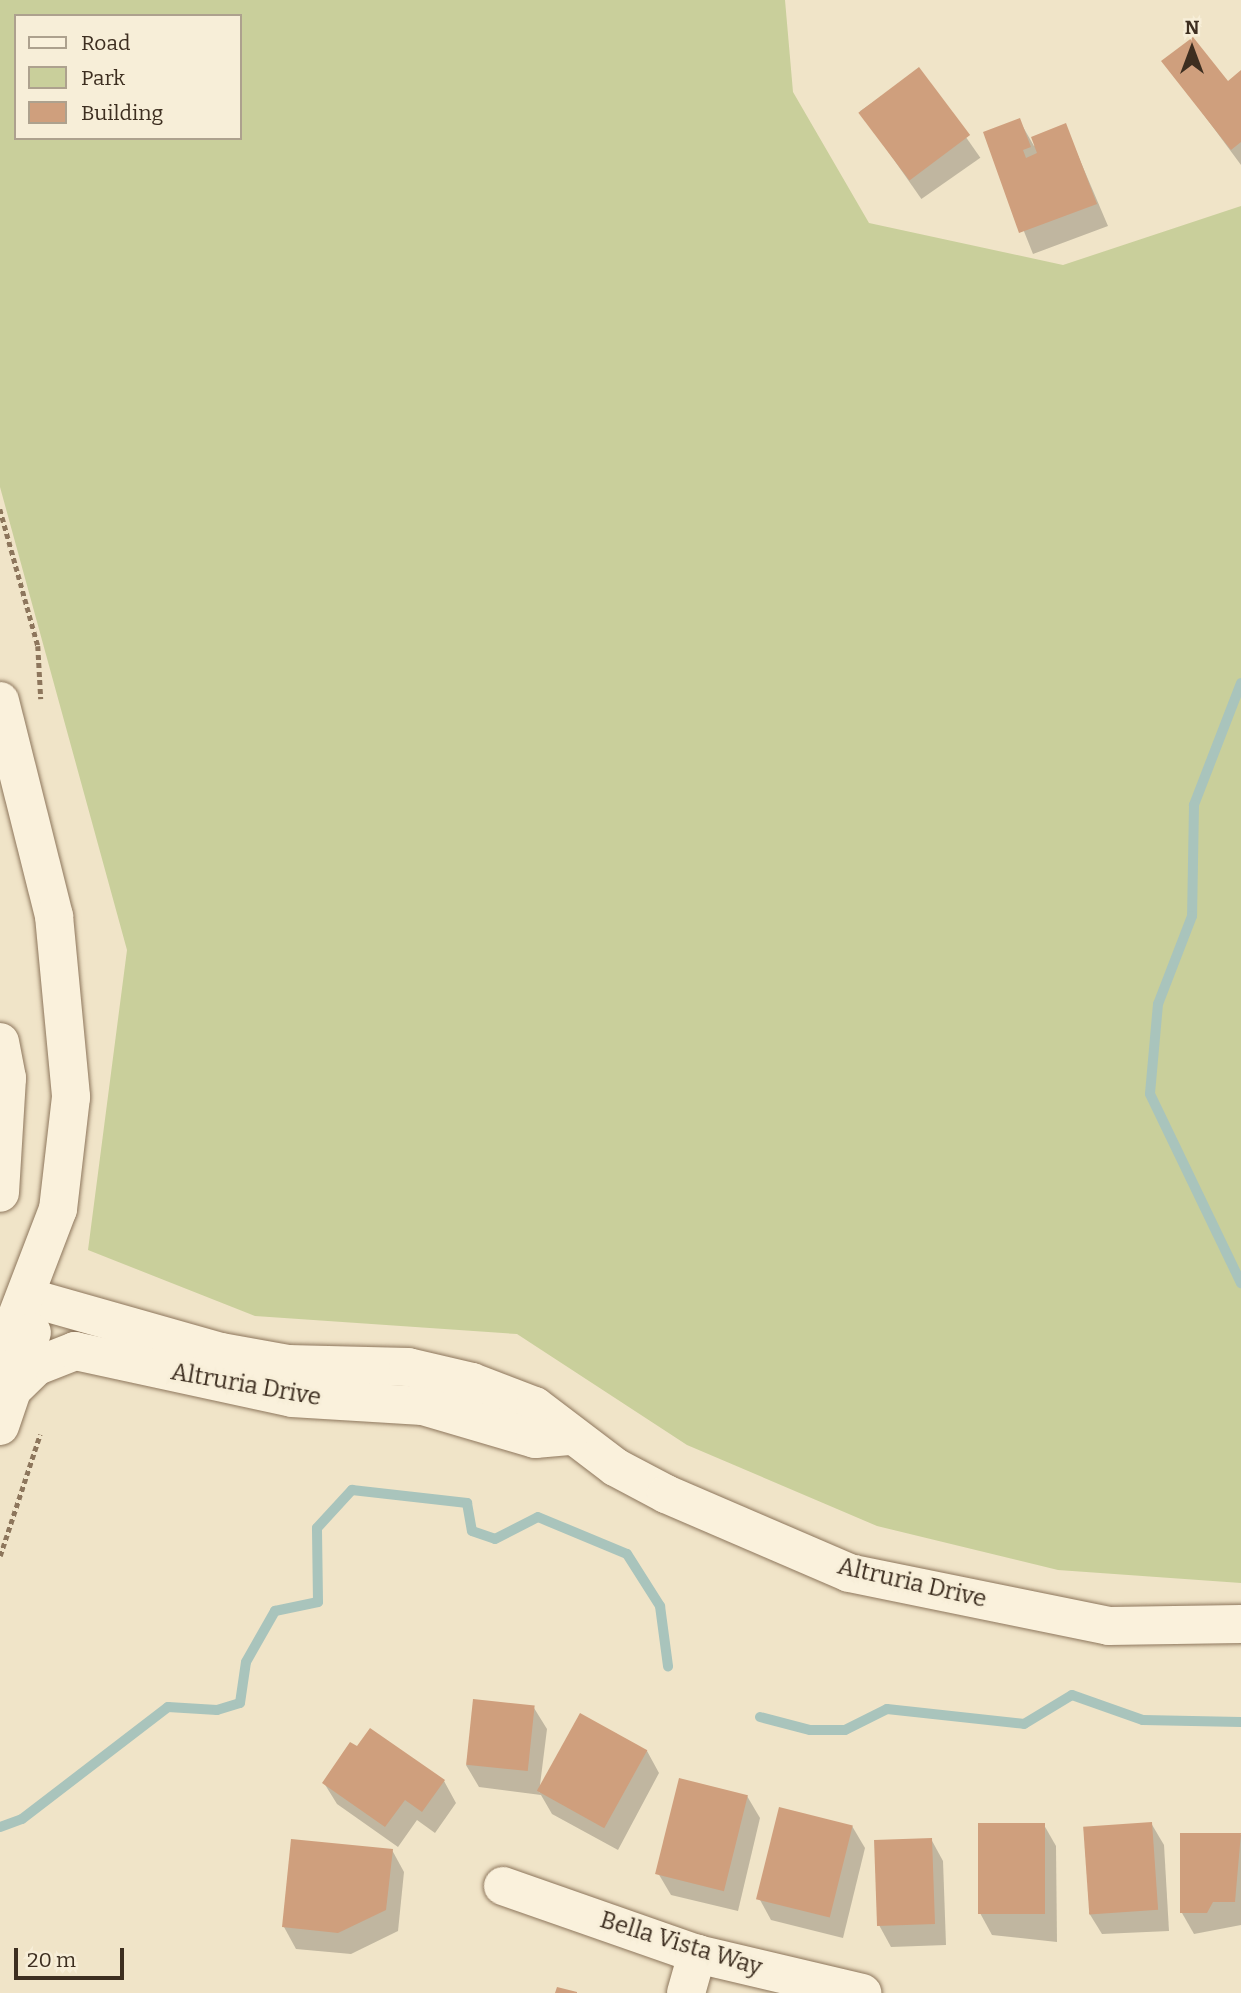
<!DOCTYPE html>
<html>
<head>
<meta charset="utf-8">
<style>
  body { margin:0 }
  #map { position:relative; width:1241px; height:1993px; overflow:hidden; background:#f0e4c8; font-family:Bitter,serif }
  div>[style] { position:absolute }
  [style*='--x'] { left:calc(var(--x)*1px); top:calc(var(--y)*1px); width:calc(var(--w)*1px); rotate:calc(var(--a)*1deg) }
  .green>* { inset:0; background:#c9cf9b }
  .shadow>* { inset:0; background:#0003; transform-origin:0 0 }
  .stream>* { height:10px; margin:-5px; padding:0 5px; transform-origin:5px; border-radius:5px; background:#a9c4bc }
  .building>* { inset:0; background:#cf9f7d; transform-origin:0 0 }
  .path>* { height:4.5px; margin-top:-2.25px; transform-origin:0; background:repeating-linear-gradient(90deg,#8d765c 0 5px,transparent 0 8.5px) }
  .roads { filter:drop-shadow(0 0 2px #8d765c) drop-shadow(0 0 2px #8d765c) }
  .street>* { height:38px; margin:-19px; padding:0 19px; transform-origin:19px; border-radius:19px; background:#faf1dc }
  .secondary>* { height:38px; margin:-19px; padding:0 19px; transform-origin:19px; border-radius:19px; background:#faf1dc }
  span { translate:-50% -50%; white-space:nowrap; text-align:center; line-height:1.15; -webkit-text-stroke:5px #f7eed8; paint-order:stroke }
  .street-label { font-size:24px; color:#3d2e20 }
  .legend { position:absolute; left:14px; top:14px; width:228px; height:126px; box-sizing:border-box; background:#f7eed8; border:2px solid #ada18e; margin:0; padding:9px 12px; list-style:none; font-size:21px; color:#3d2e20 }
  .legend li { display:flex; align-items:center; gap:14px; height:35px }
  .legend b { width:35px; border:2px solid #ada18e }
  .north { position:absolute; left:1157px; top:14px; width:70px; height:70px; -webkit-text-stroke:5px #f7eed8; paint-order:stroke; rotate:0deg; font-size:19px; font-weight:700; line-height:28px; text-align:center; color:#3d2e20 }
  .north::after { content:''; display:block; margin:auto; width:24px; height:32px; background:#3d2e20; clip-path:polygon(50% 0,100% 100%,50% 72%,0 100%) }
  .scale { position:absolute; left:14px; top:1948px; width:110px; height:32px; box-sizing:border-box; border:4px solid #3d2e20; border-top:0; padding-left:9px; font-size:21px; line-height:24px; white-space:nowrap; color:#3d2e20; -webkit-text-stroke:5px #f7eed8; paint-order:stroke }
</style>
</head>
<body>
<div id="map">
  <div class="green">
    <i style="clip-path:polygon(evenodd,0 0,785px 0,793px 92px,869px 223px,1063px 265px,1241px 206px,1241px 1583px,1058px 1570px,877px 1526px,687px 1445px,517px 1334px,255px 1316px,88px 1250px,127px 950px,0 487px,0 0,16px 16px,240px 16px,240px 138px,16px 138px,16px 16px)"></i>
  </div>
  <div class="shadow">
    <i style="clip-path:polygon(1164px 61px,1227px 83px,1241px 72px,1241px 165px)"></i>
    <i style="left:919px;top:70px;width:107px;height:72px;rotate:55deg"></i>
    <i style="clip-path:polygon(1019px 120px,1034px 146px,1065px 125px,1108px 226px,1033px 254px,985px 133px)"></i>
    <i style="clip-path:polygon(534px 1708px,547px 1729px,539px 1793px,581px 1716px,647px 1751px,659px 1773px,618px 1850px,552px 1814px,541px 1795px,479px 1787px,466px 1765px)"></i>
    <i style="clip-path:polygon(444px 1781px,456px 1803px,435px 1833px,417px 1820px,398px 1847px,337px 1804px,324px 1783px)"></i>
    <i style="clip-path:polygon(747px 1796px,760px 1818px,738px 1911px,671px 1895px,658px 1873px)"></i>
    <i style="clip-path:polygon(1151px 1823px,1164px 1845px,1169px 1931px,1102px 1934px,1089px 1913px)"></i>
    <i style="clip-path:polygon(1044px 1825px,1056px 1846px,1057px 1942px,992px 1935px,980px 1913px)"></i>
    <i style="clip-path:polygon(852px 1826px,865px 1848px,843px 1938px,771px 1920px,759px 1898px)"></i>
    <i style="clip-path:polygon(1182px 1835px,1241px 1835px,1241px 1925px,1194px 1934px,1182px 1913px)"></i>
    <i style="clip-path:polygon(931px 1839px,943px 1861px,946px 1945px,891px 1947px,879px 1925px,876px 1841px)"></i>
    <i style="clip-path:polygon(392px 1850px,404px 1872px,398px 1931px,351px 1954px,296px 1949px,284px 1927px)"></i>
  </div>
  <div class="stream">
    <i style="--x:1241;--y:683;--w:131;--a:111.1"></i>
    <i style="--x:1194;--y:805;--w:111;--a:91"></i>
    <i style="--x:1192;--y:916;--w:94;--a:111.1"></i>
    <i style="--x:1158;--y:1004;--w:90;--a:95.1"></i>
    <i style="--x:1150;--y:1094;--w:210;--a:64.3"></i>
    <i style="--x:760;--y:1717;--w:52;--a:14.6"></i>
    <i style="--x:810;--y:1730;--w:35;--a:0"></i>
    <i style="--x:845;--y:1730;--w:47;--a:-26.6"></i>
    <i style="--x:887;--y:1709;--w:138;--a:6.2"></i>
    <i style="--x:1024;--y:1724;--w:56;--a:-31.1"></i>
    <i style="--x:1072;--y:1695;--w:75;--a:19.4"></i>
    <i style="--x:1143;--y:1720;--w:98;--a:1.2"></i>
    <i style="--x:0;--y:1827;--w:23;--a:-20"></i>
    <i style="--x:22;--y:1819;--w:184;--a:-37.5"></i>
    <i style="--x:168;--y:1707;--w:49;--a:3.5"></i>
    <i style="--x:217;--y:1710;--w:24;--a:-17"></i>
    <i style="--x:240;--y:1703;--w:41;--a:-81.7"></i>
    <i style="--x:246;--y:1662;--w:59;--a:-60.4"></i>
    <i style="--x:275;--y:1611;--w:44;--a:-11.8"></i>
    <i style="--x:318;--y:1602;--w:74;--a:-90.8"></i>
    <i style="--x:317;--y:1528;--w:52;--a:-47.4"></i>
    <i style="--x:352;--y:1490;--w:116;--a:6.4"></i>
    <i style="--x:467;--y:1503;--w:28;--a:80"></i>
    <i style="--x:472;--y:1531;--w:24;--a:19"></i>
    <i style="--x:495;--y:1539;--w:48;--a:-27.1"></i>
    <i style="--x:538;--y:1517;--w:96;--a:22.6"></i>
    <i style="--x:627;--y:1554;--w:62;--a:57.6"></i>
    <i style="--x:660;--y:1606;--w:61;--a:82.4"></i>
  </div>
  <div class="building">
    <i style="clip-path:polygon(1193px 37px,1228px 81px,1241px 70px,1241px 142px,1231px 150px,1161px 61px)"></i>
    <i style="left:919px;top:67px;width:85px;height:76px;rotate:53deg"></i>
    <i style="clip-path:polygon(1020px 118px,1031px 147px,1023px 150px,1026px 158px,1037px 153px,1031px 137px,1066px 123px,1097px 204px,1019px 233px,983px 132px)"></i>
    <i style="left:473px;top:1699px;width:62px;height:66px;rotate:6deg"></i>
    <i style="left:580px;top:1713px;width:77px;height:89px;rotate:29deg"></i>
    <i style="clip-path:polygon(370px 1728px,445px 1780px,422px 1812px,405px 1800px,385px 1827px,322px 1783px,350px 1742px,357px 1746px)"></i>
    <i style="left:679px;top:1778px;width:71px;height:99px;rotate:14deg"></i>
    <i style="left:779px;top:1807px;width:76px;height:95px;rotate:14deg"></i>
    <i style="left:1152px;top:1822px;width:88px;height:69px;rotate:86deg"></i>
    <i style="left:978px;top:1823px;width:67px;height:91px"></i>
    <i style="clip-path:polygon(1180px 1833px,1241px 1833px,1235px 1902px,1213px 1902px,1207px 1913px,1180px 1913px)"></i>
    <i style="left:932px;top:1838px;width:86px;height:58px;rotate:88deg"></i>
    <i style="clip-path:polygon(291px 1839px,393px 1849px,386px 1910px,338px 1933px,282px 1927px)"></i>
    <i style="clip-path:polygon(557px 1987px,577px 1992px,577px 1993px,555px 1993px)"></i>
  </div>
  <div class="path">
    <i style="--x:0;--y:509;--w:142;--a:74.5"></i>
    <i style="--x:38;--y:646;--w:53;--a:86.8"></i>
    <i style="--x:0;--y:1556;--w:128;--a:-71.8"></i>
  </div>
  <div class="roads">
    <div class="street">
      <i style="--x:41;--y:1301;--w:187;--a:15.8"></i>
      <i style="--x:221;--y:1352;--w:68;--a:10.2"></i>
      <i style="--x:288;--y:1364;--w:120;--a:1.4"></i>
      <i style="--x:408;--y:1367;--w:66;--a:13.2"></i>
      <i style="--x:472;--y:1382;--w:67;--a:20.9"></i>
      <i style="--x:535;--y:1406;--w:101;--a:37.3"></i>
      <i style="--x:615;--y:1467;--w:58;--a:27.9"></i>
      <i style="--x:666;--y:1494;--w:199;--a:23.3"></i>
      <i style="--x:849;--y:1573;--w:265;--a:11.5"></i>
      <i style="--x:1109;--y:1626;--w:132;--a:-0.9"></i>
      <i style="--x:15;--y:1387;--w:30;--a:-44"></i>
      <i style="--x:37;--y:1366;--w:41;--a:-21.5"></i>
      <i style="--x:75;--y:1351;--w:222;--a:12.2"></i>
      <i style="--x:292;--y:1398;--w:131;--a:3.5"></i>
      <i style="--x:423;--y:1406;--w:117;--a:16.4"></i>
      <i style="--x:535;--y:1439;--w:34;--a:-5"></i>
      <i style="--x:503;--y:1886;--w:206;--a:19.3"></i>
      <i style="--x:697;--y:1954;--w:170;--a:13.3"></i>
      <i style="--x:686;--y:1993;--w:41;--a:-74.2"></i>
    </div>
    <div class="secondary">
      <i style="--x:0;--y:701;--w:222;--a:75.9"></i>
      <i style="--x:54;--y:916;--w:182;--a:84.6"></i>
      <i style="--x:71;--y:1097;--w:113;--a:96.6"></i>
      <i style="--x:58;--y:1209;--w:162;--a:111"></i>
      <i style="--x:0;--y:1042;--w:37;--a:79"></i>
      <i style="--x:7;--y:1078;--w:115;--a:93.5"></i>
      <i style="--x:0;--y:1426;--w:99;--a:-71.2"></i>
    </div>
  </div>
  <div class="street-label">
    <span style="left:246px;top:1385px;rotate:10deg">Altruria Drive</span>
    <span style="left:912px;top:1583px;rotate:13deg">Altruria Drive</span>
    <span style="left:681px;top:1944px;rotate:17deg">Bella Vista Way</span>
  </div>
  <ul class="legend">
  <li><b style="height:9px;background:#faf1dc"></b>Road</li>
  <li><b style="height:19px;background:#c9cf9b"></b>Park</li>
  <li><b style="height:19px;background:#cf9f7d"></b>Building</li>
  </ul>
  <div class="north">N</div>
  <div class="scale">20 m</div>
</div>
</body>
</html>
